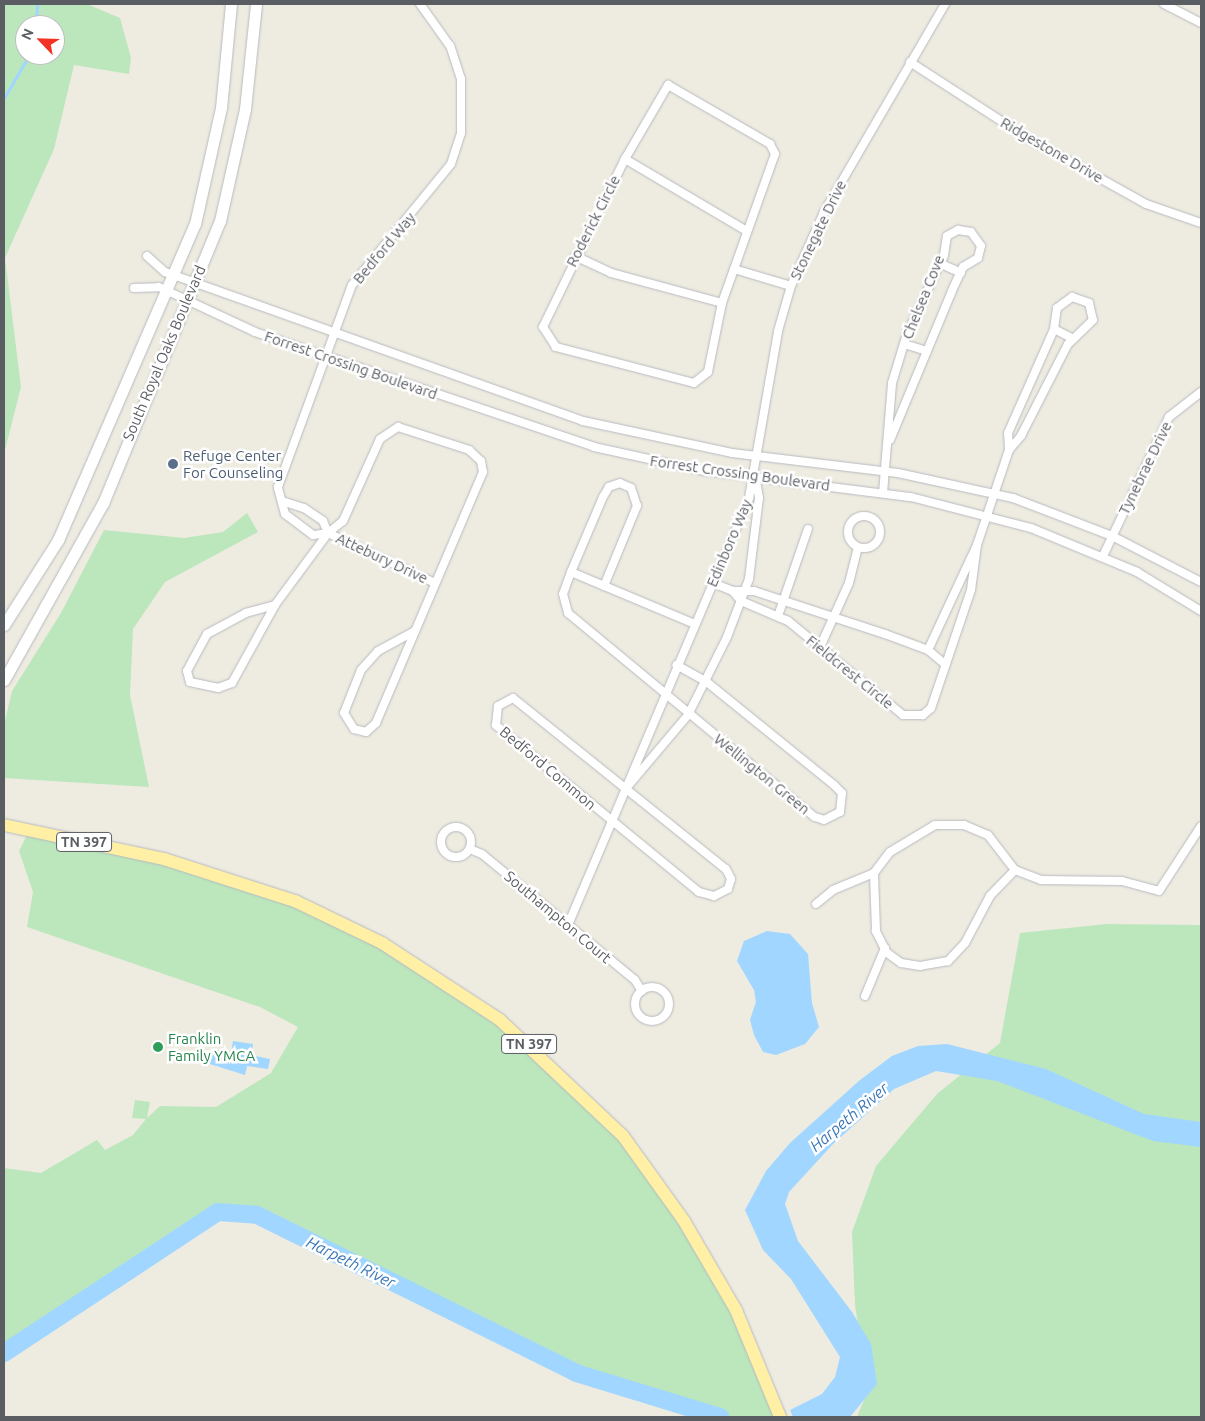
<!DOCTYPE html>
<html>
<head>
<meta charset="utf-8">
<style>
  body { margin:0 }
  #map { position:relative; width:1205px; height:1421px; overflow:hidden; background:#eeebe1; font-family:Ubuntu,sans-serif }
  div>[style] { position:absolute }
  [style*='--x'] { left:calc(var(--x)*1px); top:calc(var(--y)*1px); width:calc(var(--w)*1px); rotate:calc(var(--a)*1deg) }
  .green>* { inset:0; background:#bce7bc }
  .water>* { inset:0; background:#a0d6ff }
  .stream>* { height:3px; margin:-1.5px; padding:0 1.5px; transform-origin:1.5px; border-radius:1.5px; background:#a0d6ff }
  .river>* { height:18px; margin:-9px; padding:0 9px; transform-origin:9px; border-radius:9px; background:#a0d6ff }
  .roads { filter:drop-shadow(0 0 1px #b7babf) drop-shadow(0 0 1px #b7babf) }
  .minor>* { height:8px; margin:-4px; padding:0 4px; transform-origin:4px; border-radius:4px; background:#fff }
  .minor>.ring { margin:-4px; padding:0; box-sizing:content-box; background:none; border:8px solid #fff; border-radius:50% }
  .secondary>* { height:11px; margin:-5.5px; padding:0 5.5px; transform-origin:5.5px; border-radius:5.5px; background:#fff }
  .primary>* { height:12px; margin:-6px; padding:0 6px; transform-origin:6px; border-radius:6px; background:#fff0a5 }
  .dots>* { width:14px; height:14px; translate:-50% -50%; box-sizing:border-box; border:2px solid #fff; border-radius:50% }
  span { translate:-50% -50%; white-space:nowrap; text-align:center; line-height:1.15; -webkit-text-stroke:5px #fff; paint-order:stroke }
  .shield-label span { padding:1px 4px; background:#fff; border:1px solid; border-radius:4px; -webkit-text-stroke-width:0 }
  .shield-label { font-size:14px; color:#5a5e63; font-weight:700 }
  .street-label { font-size:15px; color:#5a5e63 }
  .service-label { font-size:15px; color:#4e5e75 }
  .left { translate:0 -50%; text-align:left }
  .leisure-label { font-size:15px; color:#27864d }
  .water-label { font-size:16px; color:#3976b7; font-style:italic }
  .frame { position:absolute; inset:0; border:5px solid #5a5e63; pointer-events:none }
  .north { position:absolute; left:15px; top:15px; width:50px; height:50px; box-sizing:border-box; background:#fff; border:1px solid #bdbfc1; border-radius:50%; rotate:294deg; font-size:14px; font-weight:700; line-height:20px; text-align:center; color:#5a5e63 }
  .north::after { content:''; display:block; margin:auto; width:18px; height:22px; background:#f23323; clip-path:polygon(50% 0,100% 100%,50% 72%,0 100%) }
</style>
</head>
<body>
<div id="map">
  <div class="green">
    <i style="clip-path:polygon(evenodd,4px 4px,87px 4px,120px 18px,131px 58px,129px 74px,74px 65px,54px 149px,5px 258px,21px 387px,4px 454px,4px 4px,25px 25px,55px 25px,55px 55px,25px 55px,25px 25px)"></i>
    <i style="clip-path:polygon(247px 513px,258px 532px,165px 582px,133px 629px,130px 695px,149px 787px,4px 778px,4px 725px,12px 691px,61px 613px,104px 530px,184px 538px,223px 532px)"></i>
    <i style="clip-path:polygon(29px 831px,164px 859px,295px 901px,463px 992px,623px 1136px,712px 1265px,780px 1417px,720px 1417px,576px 1373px,257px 1215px,218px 1212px,4px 1353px,4px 1168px,41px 1173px,97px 1140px,105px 1150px,133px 1135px,146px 1119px,132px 1118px,135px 1100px,150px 1102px,147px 1118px,160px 1106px,216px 1107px,271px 1073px,298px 1027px,260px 1007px,27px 927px,33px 892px,19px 851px)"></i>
    <i style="clip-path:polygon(1107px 924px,1201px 925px,1201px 1417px,857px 1417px,868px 1390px,855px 1305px,852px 1232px,876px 1166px,937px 1094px,1000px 1043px,1020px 933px)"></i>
  </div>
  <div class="water">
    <i style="clip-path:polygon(767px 931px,790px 934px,808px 954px,812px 1003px,819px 1027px,805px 1044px,776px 1055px,763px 1052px,754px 1035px,750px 1020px,756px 1002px,754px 990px,737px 961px,744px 941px)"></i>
    <i style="clip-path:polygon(233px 1041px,253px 1044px,251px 1055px,270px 1059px,268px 1069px,247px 1066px,245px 1075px,210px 1064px,213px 1049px,231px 1052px)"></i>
    <i style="clip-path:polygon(947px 1044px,1046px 1069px,1144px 1114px,1201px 1122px,1201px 1147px,1153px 1141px,997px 1081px,936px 1071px,894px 1089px,833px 1144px,789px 1192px,785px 1204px,798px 1241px,852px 1312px,871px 1344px,877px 1384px,850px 1417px,793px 1417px,790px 1410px,822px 1394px,835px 1377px,840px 1357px,791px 1279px,763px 1250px,745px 1210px,766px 1171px,790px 1143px,860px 1080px,892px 1056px,918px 1046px)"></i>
  </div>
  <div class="stream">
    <i style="--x:36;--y:25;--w:21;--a:-87"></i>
    <i style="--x:4;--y:98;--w:50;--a:-59.8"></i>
  </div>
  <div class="river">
    <i style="--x:4;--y:1353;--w:256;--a:-33.4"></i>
    <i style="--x:218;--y:1212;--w:39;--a:4"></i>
    <i style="--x:257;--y:1215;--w:356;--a:26.3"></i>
    <i style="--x:576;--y:1373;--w:151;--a:17"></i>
  </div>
  <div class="roads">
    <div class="minor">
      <i style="--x:1164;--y:4;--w:42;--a:27.2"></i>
      <i style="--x:910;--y:62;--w:138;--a:32.9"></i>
      <i style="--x:1026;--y:137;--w:137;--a:29.2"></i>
      <i style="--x:1146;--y:204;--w:58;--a:19.1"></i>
      <i style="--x:668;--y:85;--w:118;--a:30"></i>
      <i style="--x:770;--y:144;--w:11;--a:63"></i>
      <i style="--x:775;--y:154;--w:158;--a:109.6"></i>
      <i style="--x:722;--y:303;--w:70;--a:101.5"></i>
      <i style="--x:708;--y:372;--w:18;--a:142"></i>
      <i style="--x:694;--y:383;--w:143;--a:-165.4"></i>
      <i style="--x:556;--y:347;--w:24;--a:-123"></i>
      <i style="--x:543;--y:327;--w:187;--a:-64"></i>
      <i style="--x:625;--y:159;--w:86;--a:-59.8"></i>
      <i style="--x:625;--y:159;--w:139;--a:30.6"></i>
      <i style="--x:147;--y:256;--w:24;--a:42"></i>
      <i style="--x:165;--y:272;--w:444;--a:19.6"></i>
      <i style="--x:583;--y:421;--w:152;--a:12.1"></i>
      <i style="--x:732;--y:453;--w:167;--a:6.9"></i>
      <i style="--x:898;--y:473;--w:118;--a:12.3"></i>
      <i style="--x:1013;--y:498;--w:106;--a:21"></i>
      <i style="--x:1112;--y:536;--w:100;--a:27.3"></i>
      <i style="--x:575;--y:256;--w:40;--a:25"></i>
      <i style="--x:611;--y:273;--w:115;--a:15.1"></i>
      <i style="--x:939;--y:263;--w:24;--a:24"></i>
      <i style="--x:734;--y:269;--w:59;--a:16.6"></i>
      <i style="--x:134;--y:288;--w:25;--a:-2"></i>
      <i style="--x:159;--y:287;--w:106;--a:25.1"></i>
      <i style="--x:255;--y:332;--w:358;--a:18.7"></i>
      <i style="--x:594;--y:447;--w:113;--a:12.3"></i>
      <i style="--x:704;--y:471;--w:209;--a:7.2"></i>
      <i style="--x:911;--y:497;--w:124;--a:14.5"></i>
      <i style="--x:1031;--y:528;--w:115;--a:22.5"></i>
      <i style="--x:1137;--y:572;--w:75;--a:31.4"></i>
      <i style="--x:1072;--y:297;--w:18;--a:19"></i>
      <i style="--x:1089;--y:303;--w:17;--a:77"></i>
      <i style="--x:1093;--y:320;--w:35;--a:136"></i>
      <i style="--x:1068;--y:344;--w:103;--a:117.1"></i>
      <i style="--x:1021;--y:436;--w:18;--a:131"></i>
      <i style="--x:1009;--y:450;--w:17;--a:-93"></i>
      <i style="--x:1008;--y:433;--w:114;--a:-66.1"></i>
      <i style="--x:1054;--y:329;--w:21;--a:-82"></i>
      <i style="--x:1057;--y:308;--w:19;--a:-36"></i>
      <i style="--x:1054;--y:329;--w:20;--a:27"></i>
      <i style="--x:904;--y:344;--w:24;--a:17"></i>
      <i style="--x:883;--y:493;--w:110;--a:-85.3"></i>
      <i style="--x:892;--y:383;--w:51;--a:-73"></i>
      <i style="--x:907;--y:334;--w:87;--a:-64.9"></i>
      <i style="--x:944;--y:255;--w:19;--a:-81"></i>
      <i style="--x:947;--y:236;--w:13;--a:-29"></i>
      <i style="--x:958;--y:230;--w:13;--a:9"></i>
      <i style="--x:971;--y:232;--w:17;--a:54"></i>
      <i style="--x:981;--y:246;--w:12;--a:104"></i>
      <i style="--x:978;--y:258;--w:17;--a:149"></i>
      <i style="--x:963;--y:267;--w:26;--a:115"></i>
      <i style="--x:952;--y:291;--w:161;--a:112.6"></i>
      <i style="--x:282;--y:501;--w:23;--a:18"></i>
      <i style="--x:304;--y:508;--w:23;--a:34"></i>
      <i style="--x:323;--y:521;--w:13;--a:67"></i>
      <i class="ring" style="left:848px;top:516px;width:24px;height:24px"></i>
      <i style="--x:328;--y:533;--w:15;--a:172"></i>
      <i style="--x:313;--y:535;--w:35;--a:-143"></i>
      <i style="--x:285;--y:514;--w:28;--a:-105"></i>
      <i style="--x:278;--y:487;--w:215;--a:-69.9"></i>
      <i style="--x:352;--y:285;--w:156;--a:-50.7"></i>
      <i style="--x:451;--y:164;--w:33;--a:-72"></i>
      <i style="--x:461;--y:133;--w:54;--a:-90"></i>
      <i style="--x:461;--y:79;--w:35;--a:-108"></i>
      <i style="--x:450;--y:46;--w:52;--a:-125.5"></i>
      <i style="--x:328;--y:533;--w:118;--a:25"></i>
      <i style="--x:977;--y:545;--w:100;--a:-71.4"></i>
      <i style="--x:1103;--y:556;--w:154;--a:-64.6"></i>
      <i style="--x:1169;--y:417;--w:41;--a:-38"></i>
      <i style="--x:571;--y:572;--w:134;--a:22.8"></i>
      <i style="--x:713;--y:583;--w:22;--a:22"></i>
      <i style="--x:604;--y:586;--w:87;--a:-67.6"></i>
      <i style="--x:637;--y:506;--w:19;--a:-108"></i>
      <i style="--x:631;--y:488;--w:12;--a:-156"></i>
      <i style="--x:620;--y:483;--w:12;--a:160"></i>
      <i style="--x:609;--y:487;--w:12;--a:121"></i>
      <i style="--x:603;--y:497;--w:82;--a:113.1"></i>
      <i style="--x:571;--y:572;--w:23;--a:110"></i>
      <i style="--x:563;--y:594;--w:20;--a:75"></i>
      <i style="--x:568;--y:613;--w:320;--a:39.6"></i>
      <i style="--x:815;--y:817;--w:9;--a:18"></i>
      <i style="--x:824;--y:820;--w:18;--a:-27"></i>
      <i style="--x:840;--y:812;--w:19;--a:-84"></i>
      <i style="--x:842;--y:793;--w:11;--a:-135"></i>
      <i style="--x:834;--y:785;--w:164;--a:-141"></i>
      <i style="--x:707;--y:682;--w:35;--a:-151"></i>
      <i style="--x:275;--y:605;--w:30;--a:165"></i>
      <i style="--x:246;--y:613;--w:44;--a:151.7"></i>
      <i style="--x:207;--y:634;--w:42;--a:118.4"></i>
      <i style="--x:187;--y:671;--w:11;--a:75"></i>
      <i style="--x:190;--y:682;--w:29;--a:12"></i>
      <i style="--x:218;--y:688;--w:15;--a:-20"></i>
      <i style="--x:232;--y:683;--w:89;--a:-61.1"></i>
      <i style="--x:275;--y:605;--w:89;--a:-53.6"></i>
      <i style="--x:328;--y:533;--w:19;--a:-39"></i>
      <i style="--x:343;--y:521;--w:90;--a:-65.7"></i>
      <i style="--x:380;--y:439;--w:22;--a:-34"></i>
      <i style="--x:398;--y:427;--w:75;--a:17.9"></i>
      <i style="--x:469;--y:450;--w:16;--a:43"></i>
      <i style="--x:481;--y:461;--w:11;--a:80"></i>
      <i style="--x:483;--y:472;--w:273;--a:113.1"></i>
      <i style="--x:376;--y:723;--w:13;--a:138"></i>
      <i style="--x:366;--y:732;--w:12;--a:-166"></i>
      <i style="--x:354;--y:729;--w:19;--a:-122"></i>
      <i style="--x:344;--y:713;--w:46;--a:-68.4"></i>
      <i style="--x:361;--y:670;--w:25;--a:-48"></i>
      <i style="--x:378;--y:651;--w:42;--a:-28.4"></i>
      <i style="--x:778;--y:616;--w:92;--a:-71"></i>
      <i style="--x:820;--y:647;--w:70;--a:-65.6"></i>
      <i style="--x:849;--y:583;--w:37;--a:-76"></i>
      <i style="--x:928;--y:650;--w:116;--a:-65"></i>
      <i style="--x:977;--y:545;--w:45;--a:97.6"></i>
      <i style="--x:971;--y:590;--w:125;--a:108.7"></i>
      <i style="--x:931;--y:708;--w:11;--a:139"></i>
      <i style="--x:923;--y:715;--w:20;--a:180"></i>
      <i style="--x:903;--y:715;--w:149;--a:-140.7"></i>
      <i style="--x:788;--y:621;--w:51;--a:-156.9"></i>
      <i style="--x:741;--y:601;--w:13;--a:-129"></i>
      <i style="--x:733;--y:591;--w:21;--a:0"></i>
      <i style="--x:754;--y:591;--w:138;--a:18.2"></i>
      <i style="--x:885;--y:634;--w:46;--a:20.4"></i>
      <i style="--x:928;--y:650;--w:23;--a:40"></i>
      <i style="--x:513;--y:698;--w:273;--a:38.8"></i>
      <i style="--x:726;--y:869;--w:11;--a:63"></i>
      <i style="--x:731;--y:879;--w:10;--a:107"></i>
      <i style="--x:728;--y:889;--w:16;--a:153"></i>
      <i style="--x:714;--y:896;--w:16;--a:-165"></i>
      <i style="--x:699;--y:892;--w:263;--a:-140.6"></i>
      <i style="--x:496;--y:725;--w:19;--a:-84"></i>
      <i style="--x:498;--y:706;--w:17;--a:-28"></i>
      <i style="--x:628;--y:786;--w:93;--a:-49.8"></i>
      <i style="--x:688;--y:715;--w:87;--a:-63.4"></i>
      <i style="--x:727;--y:637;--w:62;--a:-69.2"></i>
      <i style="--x:749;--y:579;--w:82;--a:-83"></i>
      <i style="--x:759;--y:498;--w:17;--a:-100"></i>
      <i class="ring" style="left:441px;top:827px;width:22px;height:22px"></i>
      <i style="--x:470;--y:849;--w:13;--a:23"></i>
      <i style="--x:482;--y:854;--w:198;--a:39.5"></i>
      <i style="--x:635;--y:980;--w:13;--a:58"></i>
      <i style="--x:1015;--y:870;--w:36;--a:134"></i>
      <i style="--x:990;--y:896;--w:53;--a:118"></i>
      <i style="--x:965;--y:943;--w:25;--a:133"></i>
      <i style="--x:948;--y:961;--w:28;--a:170"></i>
      <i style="--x:920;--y:966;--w:19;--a:-171"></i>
      <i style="--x:901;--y:963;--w:17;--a:-144"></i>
      <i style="--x:887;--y:953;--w:25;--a:-117"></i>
      <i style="--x:876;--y:931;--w:58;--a:-92"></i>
      <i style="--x:874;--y:873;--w:26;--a:-53"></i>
      <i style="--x:890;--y:852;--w:52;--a:-31"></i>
      <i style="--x:935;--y:825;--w:29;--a:0"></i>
      <i style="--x:964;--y:825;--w:26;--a:23"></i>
      <i style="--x:988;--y:835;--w:44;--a:52.4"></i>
      <i style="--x:1015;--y:870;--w:28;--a:21"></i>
      <i style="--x:1041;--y:880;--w:81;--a:0.7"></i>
      <i style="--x:1122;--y:881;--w:38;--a:15"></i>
      <i style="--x:1159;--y:891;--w:77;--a:-57.1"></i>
      <i style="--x:816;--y:904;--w:22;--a:-39"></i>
      <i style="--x:833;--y:890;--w:44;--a:-22.5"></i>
      <i style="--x:568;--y:925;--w:464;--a:-67"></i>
      <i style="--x:749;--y:498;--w:169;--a:-80.1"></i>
      <i style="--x:778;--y:331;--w:47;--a:-73.9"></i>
      <i style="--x:791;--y:286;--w:81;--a:-66"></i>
      <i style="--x:824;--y:212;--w:241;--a:-59.8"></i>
      <i class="ring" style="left:635px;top:987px;width:26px;height:26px"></i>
      <i style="--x:865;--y:996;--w:52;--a:-67.4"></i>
    </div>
    <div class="secondary">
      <i style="--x:4;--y:625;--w:101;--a:-57.6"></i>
      <i style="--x:58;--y:540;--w:344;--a:-66.6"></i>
      <i style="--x:195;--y:224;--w:119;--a:-77.4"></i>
      <i style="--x:221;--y:108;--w:104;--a:-84.5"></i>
      <i style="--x:4;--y:680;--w:203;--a:-60.8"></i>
      <i style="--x:103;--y:503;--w:305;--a:-67.5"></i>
      <i style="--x:220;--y:221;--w:115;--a:-77.4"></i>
      <i style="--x:245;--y:109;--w:106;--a:-84"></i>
    </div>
    <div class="primary">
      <i style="--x:4;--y:825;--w:164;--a:12"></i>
      <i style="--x:164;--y:859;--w:138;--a:17.8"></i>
      <i style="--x:295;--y:901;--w:97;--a:25.8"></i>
      <i style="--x:382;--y:943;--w:141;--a:33.1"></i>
      <i style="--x:500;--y:1020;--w:169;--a:43.3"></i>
      <i style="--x:623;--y:1136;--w:105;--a:54.3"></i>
      <i style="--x:684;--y:1221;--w:103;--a:59.7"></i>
      <i style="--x:736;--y:1310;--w:116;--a:67.6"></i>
    </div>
  </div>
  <div class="dots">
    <i style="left:173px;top:464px;background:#5c6f8a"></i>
    <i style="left:158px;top:1047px;background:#2e9e5b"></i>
  </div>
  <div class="shield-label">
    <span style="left:84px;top:842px">TN 397</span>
    <span style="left:529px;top:1044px">TN 397</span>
  </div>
  <div class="street-label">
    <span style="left:1052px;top:150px;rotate:30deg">Ridgestone Drive</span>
    <span style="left:593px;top:221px;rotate:-63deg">Roderick Circle</span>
    <span style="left:818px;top:230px;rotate:-64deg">Stonegate Drive</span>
    <span style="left:384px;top:248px;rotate:-50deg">Bedford Way</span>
    <span style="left:923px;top:297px;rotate:-68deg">Chelsea Cove</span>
    <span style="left:164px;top:353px;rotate:-67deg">South Royal Oaks Boulevard</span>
    <span style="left:351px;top:365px;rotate:19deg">Forrest Crossing Boulevard</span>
    <span style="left:1145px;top:468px;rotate:-64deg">Tynebrae Drive</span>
    <span style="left:740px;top:473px;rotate:8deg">Forrest Crossing Boulevard</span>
    <span style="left:729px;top:543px;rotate:-67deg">Edinboro Way</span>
    <span style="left:382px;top:558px;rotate:25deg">Attebury Drive</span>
    <span style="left:850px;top:672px;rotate:39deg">Fieldcrest Circle</span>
    <span style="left:548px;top:768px;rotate:40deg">Bedford Common</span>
    <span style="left:762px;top:774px;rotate:39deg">Wellington Green</span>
    <span style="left:558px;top:917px;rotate:40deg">Southampton Court</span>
  </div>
  <div class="service-label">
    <span class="left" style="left:183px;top:464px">Refuge Center<br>For Counseling</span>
  </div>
  <div class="leisure-label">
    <span class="left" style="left:168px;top:1047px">Franklin<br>Family YMCA</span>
  </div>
  <div class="water-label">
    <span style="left:849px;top:1117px;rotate:-40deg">Harpeth River</span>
    <span style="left:351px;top:1262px;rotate:26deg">Harpeth River</span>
  </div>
  <div class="frame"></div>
  <div class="north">N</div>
</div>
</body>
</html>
